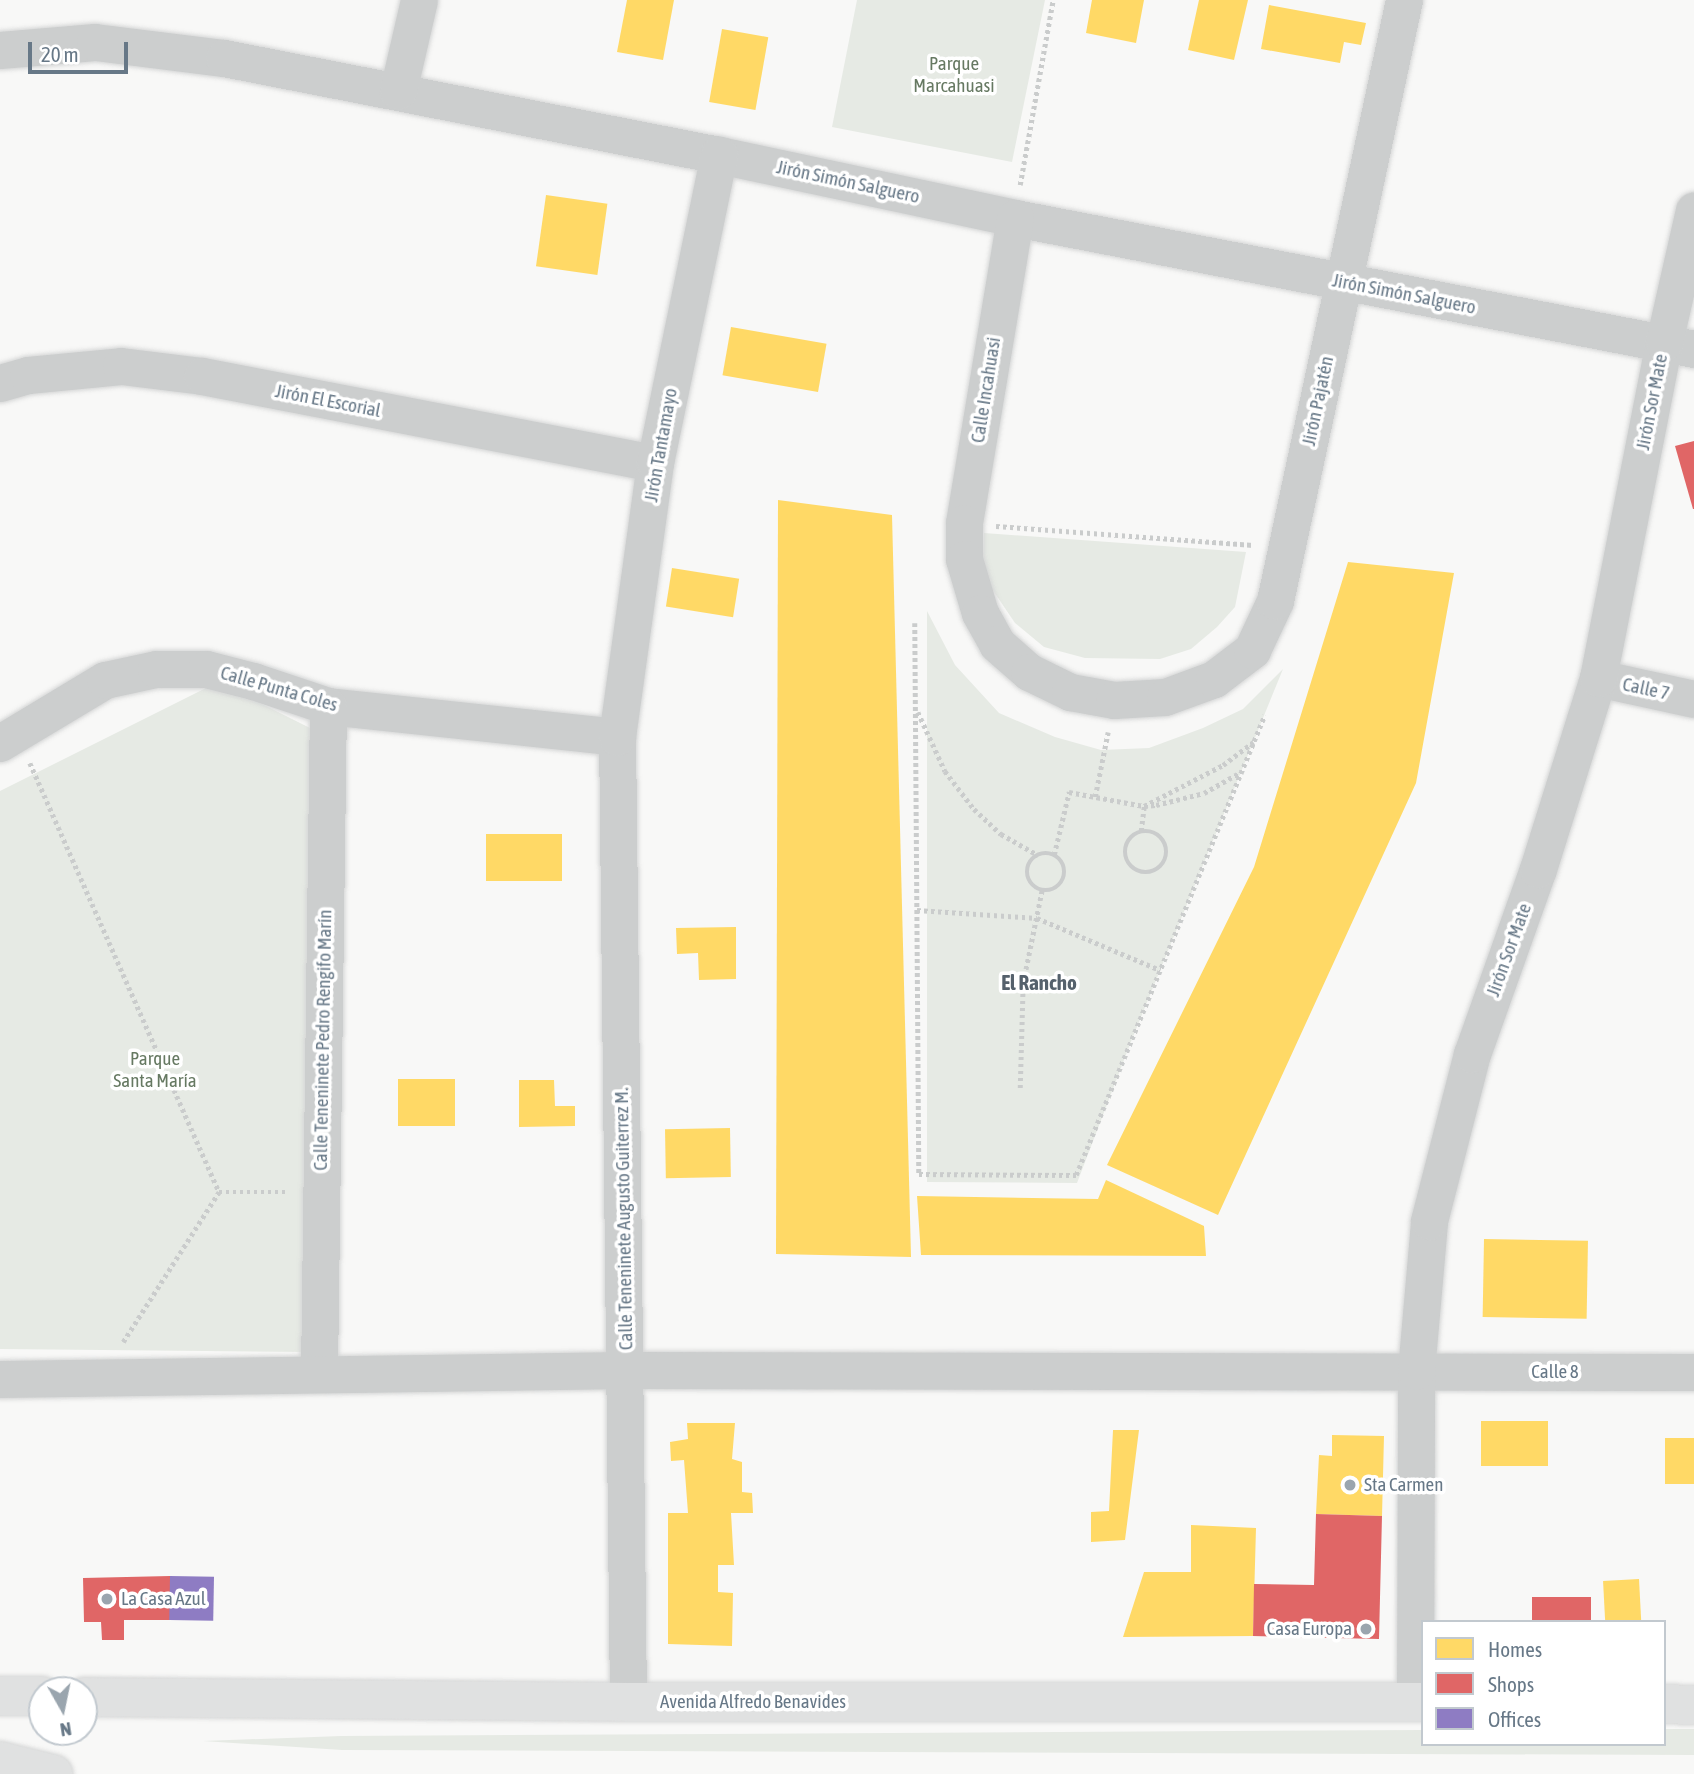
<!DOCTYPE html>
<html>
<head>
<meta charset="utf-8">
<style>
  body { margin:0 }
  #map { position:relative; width:1694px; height:1774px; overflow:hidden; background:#f8f8f7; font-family:"Asap Condensed",sans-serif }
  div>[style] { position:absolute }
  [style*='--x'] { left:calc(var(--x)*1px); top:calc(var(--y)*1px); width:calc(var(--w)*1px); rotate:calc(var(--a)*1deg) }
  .green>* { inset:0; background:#e6eae4 }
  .homes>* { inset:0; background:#ffd966; transform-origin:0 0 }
  .shops>* { inset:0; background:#e06666; transform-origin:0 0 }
  .offices>* { inset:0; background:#8e7cc3; transform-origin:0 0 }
  .path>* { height:4.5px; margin-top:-2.25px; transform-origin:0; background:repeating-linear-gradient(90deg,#cacccc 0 3.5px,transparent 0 7px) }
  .path>.ring { margin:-2.25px; padding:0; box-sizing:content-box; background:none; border:4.5px solid #cacccc; border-radius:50% }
  .roads { filter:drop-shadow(0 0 2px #d5d6d6) drop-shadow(0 0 2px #d5d6d6) }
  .minor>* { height:37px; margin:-18.5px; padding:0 18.5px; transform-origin:18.5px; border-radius:18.5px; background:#cccece }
  .major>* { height:38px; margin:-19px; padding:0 19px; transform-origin:19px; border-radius:19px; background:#e0e1e1 }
  .dots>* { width:19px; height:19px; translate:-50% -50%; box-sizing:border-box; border:4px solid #fff; border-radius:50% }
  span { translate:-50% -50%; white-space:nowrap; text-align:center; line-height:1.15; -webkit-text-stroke:7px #fff; paint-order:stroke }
  .park-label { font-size:19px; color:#667962 }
  .street-label { font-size:19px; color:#677887 }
  .poi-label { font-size:19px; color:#677887 }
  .left { translate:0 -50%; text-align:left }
  .right { translate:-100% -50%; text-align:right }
  .neighbourhood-label { font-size:21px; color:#55616c; font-weight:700 }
  .legend { position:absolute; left:1421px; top:1620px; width:245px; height:126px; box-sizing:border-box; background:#fff; border:2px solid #c2c9cf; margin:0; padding:9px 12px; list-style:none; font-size:21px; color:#677887 }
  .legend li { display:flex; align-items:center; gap:14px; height:35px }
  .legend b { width:35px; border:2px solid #c2c9cf }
  .north { position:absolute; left:28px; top:1676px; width:70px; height:70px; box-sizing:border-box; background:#fff; border:2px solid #c2c9cf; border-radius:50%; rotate:171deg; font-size:19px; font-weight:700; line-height:28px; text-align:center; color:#677887 }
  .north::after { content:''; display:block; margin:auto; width:24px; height:32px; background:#9aa5ae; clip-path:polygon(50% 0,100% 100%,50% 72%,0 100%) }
  .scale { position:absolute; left:28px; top:42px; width:100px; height:32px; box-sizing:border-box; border:4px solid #677887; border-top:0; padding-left:9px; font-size:21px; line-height:24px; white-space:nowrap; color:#677887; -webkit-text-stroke:5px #fff; paint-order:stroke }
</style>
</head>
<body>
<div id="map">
  <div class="green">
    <i style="clip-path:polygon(857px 0,1045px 0,1012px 162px,832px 127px)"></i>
    <i style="clip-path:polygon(984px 533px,1246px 552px,1235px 607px,1217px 627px,1191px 649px,1160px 659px,1085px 658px,1044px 647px,1015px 623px,990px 586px,983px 558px)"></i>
    <i style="clip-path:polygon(927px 611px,955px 665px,999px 713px,1055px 737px,1101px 750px,1149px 748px,1203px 728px,1243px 709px,1283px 669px,1132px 1039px,1077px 1183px,927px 1182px)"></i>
    <i style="clip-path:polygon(218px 682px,310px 728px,308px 1352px,0 1349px,0 791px)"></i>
    <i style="clip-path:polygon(1664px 1729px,1694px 1729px,1694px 1755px,342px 1750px,203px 1741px,341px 1736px,1423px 1730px,1423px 1744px,1664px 1744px)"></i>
  </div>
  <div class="homes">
    <i style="clip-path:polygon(627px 0,674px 0,663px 60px,617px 52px)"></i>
    <i style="clip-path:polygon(1092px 0,1144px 0,1136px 43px,1086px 33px)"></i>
    <i style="clip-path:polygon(1199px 0,1248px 0,1234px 60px,1188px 50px)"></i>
    <i style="clip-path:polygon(1269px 5px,1366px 23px,1361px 45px,1344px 42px,1340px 63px,1261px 49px)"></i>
    <i style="left:722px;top:29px;width:47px;height:74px;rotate:10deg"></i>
    <i style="left:546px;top:195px;width:62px;height:72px;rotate:8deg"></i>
    <i style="left:731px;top:327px;width:97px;height:49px;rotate:10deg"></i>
    <i style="clip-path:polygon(778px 500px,892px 515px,911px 1257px,776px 1254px)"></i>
    <i style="clip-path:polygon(1348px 562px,1454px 573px,1416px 783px,1218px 1215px,1107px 1165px,1254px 867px)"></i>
    <i style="left:672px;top:568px;width:68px;height:39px;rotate:9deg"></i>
    <i style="left:562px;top:834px;width:47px;height:76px;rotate:90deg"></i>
    <i style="clip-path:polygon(736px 927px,736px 979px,699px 980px,698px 953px,677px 954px,676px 928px)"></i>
    <i style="left:398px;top:1079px;width:57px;height:47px"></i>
    <i style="clip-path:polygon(519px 1080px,554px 1080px,555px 1106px,575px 1106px,575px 1126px,519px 1127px)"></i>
    <i style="left:730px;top:1128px;width:49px;height:65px;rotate:89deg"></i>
    <i style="clip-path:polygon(1106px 1180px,1204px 1226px,1206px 1256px,921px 1255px,917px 1196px,1098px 1199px)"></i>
    <i style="left:1484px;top:1239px;width:104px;height:78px;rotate:1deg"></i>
    <i style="left:1548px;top:1421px;width:45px;height:67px;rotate:90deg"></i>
    <i style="clip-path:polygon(687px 1423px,735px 1423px,732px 1459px,742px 1462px,742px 1492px,752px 1493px,753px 1513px,731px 1513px,734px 1565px,718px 1565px,718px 1592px,733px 1593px,732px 1646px,668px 1644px,668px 1513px,688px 1513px,684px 1460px,671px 1461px,670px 1442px,688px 1439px)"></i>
    <i style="clip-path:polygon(1113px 1430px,1139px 1430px,1125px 1540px,1091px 1542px,1091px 1512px,1109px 1511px)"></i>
    <i style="clip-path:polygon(1332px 1435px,1384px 1436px,1382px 1516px,1316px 1514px,1319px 1455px,1332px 1456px)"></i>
    <i style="left:1694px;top:1438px;width:46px;height:29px;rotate:90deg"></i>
    <i style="clip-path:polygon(1191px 1525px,1256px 1528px,1253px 1636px,1123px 1637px,1144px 1572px,1191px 1572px)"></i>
    <i style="left:1639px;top:1579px;width:43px;height:36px;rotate:87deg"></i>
  </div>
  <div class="shops">
    <i style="clip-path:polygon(1694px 441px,1694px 509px,1693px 509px,1675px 446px)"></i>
    <i style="clip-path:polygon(1316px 1514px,1382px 1516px,1379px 1639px,1253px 1636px,1254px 1584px,1314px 1585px)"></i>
    <i style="clip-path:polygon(170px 1576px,170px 1620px,124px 1620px,124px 1640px,102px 1640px,101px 1622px,84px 1622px,83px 1578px)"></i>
    <i style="left:1532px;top:1597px;width:59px;height:25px"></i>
  </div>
  <div class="offices">
    <i style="left:170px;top:1576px;width:44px;height:44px;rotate:1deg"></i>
  </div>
  <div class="path">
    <i style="--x:1020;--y:185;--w:188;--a:-79.9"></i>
    <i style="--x:996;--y:526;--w:258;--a:4.2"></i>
    <i style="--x:915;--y:623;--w:551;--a:89.58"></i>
    <i style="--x:919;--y:1174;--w:157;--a:0.4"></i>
    <i style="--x:1076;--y:1175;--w:497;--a:-67.7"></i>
    <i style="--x:918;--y:712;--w:65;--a:65.4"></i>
    <i style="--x:945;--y:771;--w:48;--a:52.7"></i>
    <i style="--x:974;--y:809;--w:37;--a:43"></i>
    <i style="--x:1001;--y:834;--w:43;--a:29.6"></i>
    <i style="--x:30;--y:763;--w:469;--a:66.2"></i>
    <i style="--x:1095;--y:797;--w:66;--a:-78.7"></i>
    <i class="ring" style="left:1125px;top:831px;width:37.5px;height:37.5px"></i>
    <i style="--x:1141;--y:831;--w:25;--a:-83"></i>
    <i style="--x:1144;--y:806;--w:89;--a:-27.4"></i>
    <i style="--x:1223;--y:765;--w:38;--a:-37"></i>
    <i class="ring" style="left:1027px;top:853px;width:33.5px;height:33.5px"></i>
    <i style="--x:1054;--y:855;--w:65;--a:-76.6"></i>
    <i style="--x:1069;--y:792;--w:76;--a:10.6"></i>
    <i style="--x:1144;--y:806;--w:12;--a:-5"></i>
    <i style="--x:1156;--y:805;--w:49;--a:-14"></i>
    <i style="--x:1204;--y:793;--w:43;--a:-29.6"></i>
    <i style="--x:917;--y:910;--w:120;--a:3.8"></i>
    <i style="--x:1037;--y:918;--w:134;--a:22.9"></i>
    <i style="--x:1020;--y:1088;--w:105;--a:-88.4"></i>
    <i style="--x:1023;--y:983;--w:95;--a:-78.5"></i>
    <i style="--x:123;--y:1342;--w:178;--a:-57.4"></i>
    <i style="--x:219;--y:1192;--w:69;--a:0"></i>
  </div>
  <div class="roads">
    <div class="minor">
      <i style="--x:0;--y:50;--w:95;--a:-4.8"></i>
      <i style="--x:95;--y:42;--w:130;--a:7.1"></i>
      <i style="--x:224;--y:58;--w:504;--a:11.09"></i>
      <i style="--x:719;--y:155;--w:303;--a:12"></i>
      <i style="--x:1015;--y:218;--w:692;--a:10.92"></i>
      <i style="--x:398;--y:91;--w:93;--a:-77"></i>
      <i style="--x:1015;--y:218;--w:309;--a:99.5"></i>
      <i style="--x:964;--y:523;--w:36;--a:90"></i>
      <i style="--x:964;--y:559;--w:56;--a:73.5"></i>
      <i style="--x:980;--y:613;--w:35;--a:61"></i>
      <i style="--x:997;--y:644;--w:43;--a:41.2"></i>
      <i style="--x:1029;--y:672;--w:46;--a:26"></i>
      <i style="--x:1070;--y:692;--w:45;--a:10.3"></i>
      <i style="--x:1114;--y:700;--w:51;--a:-3.4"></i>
      <i style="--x:1165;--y:697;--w:52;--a:-20.2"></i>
      <i style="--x:1214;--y:679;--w:48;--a:-37.3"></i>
      <i style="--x:1252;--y:650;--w:54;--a:-64.9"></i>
      <i style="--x:1275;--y:601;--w:615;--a:-77.89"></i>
      <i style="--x:0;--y:383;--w:29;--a:-16"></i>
      <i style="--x:28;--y:375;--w:93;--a:-5.5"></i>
      <i style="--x:121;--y:366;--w:82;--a:7"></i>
      <i style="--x:202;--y:376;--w:461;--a:10.9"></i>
      <i style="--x:1598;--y:678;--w:98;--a:12.3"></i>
      <i style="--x:0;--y:743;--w:122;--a:-31"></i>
      <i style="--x:105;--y:680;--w:52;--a:-12.2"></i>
      <i style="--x:156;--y:669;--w:50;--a:0"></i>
      <i style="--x:206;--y:669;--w:49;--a:14.3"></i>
      <i style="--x:253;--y:681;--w:79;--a:18.4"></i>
      <i style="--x:328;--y:706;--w:291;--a:6.1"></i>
      <i style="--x:319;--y:1373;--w:667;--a:-89.23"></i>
      <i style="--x:0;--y:1379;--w:627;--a:-0.82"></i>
      <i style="--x:627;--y:1370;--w:1067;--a:0.11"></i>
      <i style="--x:628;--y:1702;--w:965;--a:-90.65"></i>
      <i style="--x:617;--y:737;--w:277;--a:-82.1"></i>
      <i style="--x:655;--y:463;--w:315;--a:-78.3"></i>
      <i style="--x:1415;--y:1702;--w:331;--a:-89.8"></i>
      <i style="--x:1416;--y:1371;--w:151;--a:-85"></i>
      <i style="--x:1429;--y:1221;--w:172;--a:-75.6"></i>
      <i style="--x:1472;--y:1054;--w:196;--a:-70.4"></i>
      <i style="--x:1538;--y:869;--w:200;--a:-72.6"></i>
      <i style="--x:1598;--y:678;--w:342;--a:-78.9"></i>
      <i style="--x:1664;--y:342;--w:135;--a:-77.2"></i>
    </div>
    <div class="major">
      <i style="--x:0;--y:1696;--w:42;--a:0"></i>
      <i style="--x:84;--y:1697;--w:544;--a:0.53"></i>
      <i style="--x:628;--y:1702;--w:795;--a:0"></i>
      <i style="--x:1664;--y:1704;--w:30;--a:2"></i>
      <i style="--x:0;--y:1761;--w:55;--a:13.8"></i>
    </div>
  </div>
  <div class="dots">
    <i style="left:1350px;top:1485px;background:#9aa5ae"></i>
    <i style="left:107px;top:1599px;background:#9aa5ae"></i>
    <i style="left:1366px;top:1629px;background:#9aa5ae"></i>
  </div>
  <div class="park-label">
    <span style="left:954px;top:75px">Parque<br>Marcahuasi</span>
    <span style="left:155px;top:1070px">Parque<br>Santa María</span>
  </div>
  <div class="street-label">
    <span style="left:848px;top:182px;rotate:12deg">Jirón Simón Salguero</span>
    <span style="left:1404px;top:294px;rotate:11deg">Jirón Simón Salguero</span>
    <span style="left:986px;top:390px;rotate:-81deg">Calle Incahuasi</span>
    <span style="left:328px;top:401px;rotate:11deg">Jirón El Escorial</span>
    <span style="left:1318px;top:401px;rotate:-78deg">Jirón Pajatén</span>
    <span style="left:1652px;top:402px;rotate:-79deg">Jirón Sor Mate</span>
    <span style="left:661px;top:445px;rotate:-80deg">Jirón Tantamayo</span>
    <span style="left:279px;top:689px;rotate:16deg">Calle Punta Coles</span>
    <span style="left:1646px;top:689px;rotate:12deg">Calle 7</span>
    <span style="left:1509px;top:950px;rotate:-70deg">Jirón Sor Mate</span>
    <span style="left:323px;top:1040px;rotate:-89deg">Calle Teneninete Pedro Rengifo Marín</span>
    <span style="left:624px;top:1219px;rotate:-91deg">Calle Teneninete Augusto Guiterrez M.</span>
    <span style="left:1555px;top:1372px">Calle 8</span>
    <span style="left:753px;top:1702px">Avenida Alfredo Benavides</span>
  </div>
  <div class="poi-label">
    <span class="left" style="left:1364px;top:1485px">Sta Carmen</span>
    <span class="left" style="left:121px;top:1599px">La Casa Azul</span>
    <span class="right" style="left:1352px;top:1629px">Casa Europa</span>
  </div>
  <div class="neighbourhood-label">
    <span style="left:1039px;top:982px">El Rancho</span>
  </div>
  <ul class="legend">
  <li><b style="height:19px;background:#ffd966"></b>Homes</li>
  <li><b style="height:19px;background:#e06666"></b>Shops</li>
  <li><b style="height:19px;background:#8e7cc3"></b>Offices</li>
  </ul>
  <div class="north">N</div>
  <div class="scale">20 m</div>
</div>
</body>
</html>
